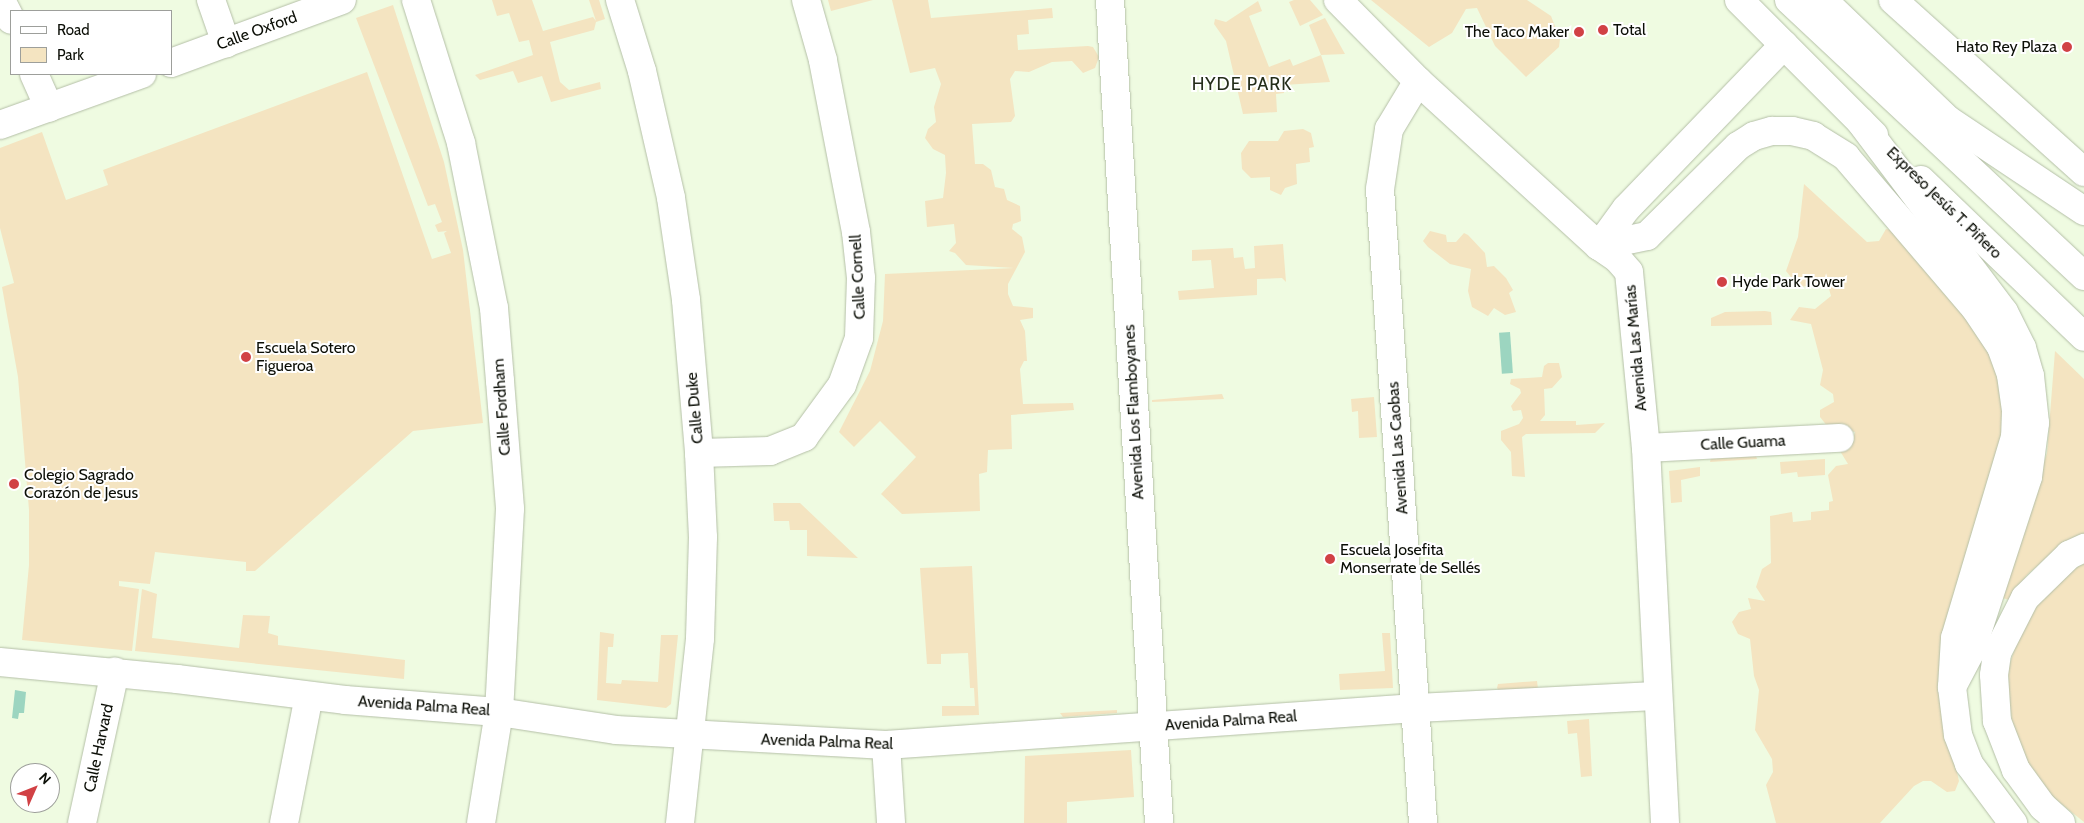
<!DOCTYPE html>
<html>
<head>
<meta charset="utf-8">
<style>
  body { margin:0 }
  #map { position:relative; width:2084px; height:823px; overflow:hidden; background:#effbe1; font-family:Cabin,sans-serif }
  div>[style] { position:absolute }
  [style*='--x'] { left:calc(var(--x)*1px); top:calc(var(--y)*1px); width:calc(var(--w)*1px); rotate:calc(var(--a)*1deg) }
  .green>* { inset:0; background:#f4e4c1 }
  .water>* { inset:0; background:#9cd5c0; transform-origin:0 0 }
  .roads { filter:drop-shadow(0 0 1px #b4bfa7) drop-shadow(0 0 1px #b4bfa7) }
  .minor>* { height:28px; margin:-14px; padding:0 14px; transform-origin:14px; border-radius:14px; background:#fff }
  .highway>* { height:28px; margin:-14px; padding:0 14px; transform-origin:14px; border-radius:14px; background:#fff }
  .dots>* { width:14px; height:14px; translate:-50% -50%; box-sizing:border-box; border:2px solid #fff; border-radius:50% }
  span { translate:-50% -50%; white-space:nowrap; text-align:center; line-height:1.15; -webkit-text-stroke:4px #fff; paint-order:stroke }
  .poi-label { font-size:16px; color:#0b0e06 }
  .left { translate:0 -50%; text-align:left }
  .right { translate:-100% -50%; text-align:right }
  .street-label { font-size:16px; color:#0b0e06 }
  .neighbourhood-label { font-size:18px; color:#242d19; letter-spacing:1px }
  .legend { position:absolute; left:10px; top:10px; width:162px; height:65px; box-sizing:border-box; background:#fff; border:1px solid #9d9f9b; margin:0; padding:6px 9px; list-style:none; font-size:15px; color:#0b0e06 }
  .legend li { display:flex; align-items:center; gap:10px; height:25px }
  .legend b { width:25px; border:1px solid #9d9f9b }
  .north { position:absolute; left:10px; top:763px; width:50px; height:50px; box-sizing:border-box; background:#fff; border:1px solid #9d9f9b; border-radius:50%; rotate:46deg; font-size:14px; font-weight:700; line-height:20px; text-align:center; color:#0b0e06 }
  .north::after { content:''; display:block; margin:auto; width:18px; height:22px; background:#d14145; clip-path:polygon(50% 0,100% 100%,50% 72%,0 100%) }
</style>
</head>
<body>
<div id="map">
  <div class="green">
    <i style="clip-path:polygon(492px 0,532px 0,543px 31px,593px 17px,596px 21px,589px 0,599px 0,605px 19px,596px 22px,594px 30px,550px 42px,560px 82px,569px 90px,600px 82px,601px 89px,551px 102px,542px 76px,518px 83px,513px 71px,480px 80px,475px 75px,533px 55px,529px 40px,519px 42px,509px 13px,497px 16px)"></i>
    <i style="clip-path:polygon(828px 0,873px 0,831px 11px)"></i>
    <i style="clip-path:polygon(892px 0,928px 0,931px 18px,1052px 8px,1053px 18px,1028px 20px,1029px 34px,1017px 35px,1018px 50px,1088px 46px,1093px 47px,1099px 57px,1095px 68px,1083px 73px,1072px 61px,1052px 62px,1029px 72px,1015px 71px,1010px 79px,1015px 116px,1011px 122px,972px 124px,975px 164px,983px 164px,991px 170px,995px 187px,1004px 189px,1007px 200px,1020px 206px,1021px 221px,1013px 224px,1012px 229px,1022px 237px,1025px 252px,1008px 284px,1008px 294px,1013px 306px,1033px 308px,1033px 318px,1020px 320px,1025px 331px,1027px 361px,1024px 361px,1020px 369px,1023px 404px,1073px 403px,1074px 410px,1011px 415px,1012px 449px,988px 450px,987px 472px,979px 474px,980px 511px,902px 514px,881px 494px,916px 457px,880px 421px,854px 447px,839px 432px,870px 371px,883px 321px,885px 274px,1014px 268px,966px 265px,955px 253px,949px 251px,956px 243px,954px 224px,927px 227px,925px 201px,943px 198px,946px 173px,945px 155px,933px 149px,925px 138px,928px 129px,936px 122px,934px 107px,941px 84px,935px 68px,910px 73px)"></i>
    <i style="clip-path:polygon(1294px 0,1310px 0,1323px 15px,1300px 26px,1289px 2px)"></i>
    <i style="clip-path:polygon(1371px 0,1527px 0,1551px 16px,1560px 39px,1559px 47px,1526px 77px,1495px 46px,1477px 8px,1466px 9px,1452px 33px,1429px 47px)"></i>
    <i style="clip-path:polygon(1258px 1px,1262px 11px,1249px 16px,1269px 67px,1290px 59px,1293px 66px,1321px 55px,1309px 25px,1325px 18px,1345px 54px,1321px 55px,1330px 82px,1284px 85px,1284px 93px,1276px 94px,1277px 112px,1243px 114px,1226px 41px,1214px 24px,1215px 19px,1226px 22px)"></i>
    <i style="clip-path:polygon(393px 5px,444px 162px,463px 250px,483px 423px,413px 431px,255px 571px,246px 571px,246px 562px,155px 552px,150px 584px,119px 581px,119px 586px,139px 589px,132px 651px,22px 640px,29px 565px,29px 510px,18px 377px,2px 287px,14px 283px,0 228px,0 148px,42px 132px,66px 200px,108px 185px,103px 170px,367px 72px,432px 259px,451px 253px,444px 233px,447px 231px,438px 232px,435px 225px,442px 222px,435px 204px,428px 206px,356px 18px)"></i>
    <i style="clip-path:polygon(1303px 129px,1311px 133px,1314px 147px,1309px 148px,1310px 162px,1296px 164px,1297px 184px,1285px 188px,1281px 195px,1270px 190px,1270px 177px,1251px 178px,1242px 169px,1241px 153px,1249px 141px,1278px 141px,1284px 131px)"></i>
    <i style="clip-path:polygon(1804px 184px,1867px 242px,1879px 241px,1886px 229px,1900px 232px,1995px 346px,2009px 425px,1950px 742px,1959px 781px,1955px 791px,1947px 792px,1931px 781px,1923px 781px,1914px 786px,1880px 823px,1776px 823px,1766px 785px,1773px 772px,1772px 759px,1755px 730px,1759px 690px,1754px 676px,1750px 639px,1738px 634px,1732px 622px,1739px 612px,1751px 609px,1748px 598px,1765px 601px,1756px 587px,1762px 569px,1771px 563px,1770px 516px,1792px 512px,1793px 522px,1811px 520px,1811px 512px,1829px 510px,1829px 502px,1833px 501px,1828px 475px,1836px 466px,1848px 464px,1840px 451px,1852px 441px,1855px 432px,1828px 427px,1820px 417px,1820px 410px,1834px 402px,1833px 394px,1820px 385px,1823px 370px,1811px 324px,1790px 320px,1799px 307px,1815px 309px,1831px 296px,1829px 289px,1816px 285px,1799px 287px,1786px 271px,1798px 237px)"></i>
    <i style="clip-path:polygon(1430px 231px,1446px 235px,1447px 242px,1456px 242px,1464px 233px,1468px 235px,1485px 253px,1487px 267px,1494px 266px,1506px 278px,1513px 290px,1509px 293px,1516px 312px,1505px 315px,1494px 308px,1488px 316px,1472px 307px,1468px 291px,1471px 269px,1450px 264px,1428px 247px,1423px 241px)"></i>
    <i style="clip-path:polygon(1283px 244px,1286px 282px,1282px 278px,1257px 279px,1257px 295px,1179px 300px,1178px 291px,1214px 288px,1211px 260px,1192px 261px,1192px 250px,1233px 248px,1234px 258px,1243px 257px,1245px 269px,1255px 268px,1254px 246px)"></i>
    <i style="clip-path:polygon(1765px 311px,1771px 312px,1772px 325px,1711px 326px,1711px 318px,1725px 312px)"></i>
    <i style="clip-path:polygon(2055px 351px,2084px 379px,2084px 535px,2062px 545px,2044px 560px,2027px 575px,2009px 600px,2000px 597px,2047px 453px)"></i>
    <i style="clip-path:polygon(1548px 363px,1559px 363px,1562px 377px,1552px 388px,1544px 389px,1545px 415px,1540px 421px,1576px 421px,1576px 425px,1605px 423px,1595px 433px,1526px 434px,1522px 437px,1525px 477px,1512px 476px,1511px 452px,1501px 440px,1501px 431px,1519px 424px,1523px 418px,1521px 410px,1513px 411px,1511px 406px,1521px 393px,1520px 389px,1510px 384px,1511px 379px,1542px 377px,1544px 366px)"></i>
    <i style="clip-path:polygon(1222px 394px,1224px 399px,1152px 402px,1152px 400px)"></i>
    <i style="clip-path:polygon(1374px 397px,1377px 437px,1359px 438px,1358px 411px,1352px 412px,1351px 399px)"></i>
    <i style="clip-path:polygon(1756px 456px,1757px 459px,1710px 462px,1711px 458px)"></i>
    <i style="clip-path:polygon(1825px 459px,1825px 475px,1798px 477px,1797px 472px,1781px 474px,1780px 462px)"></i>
    <i style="clip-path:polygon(1700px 467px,1700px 476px,1681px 480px,1682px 502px,1671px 503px,1669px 471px)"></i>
    <i style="clip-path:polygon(773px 503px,800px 503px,858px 558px,807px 556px,807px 530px,790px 530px,789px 521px,774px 521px)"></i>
    <i style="clip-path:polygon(2084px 563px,2084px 822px,2040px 787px,2014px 736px,2006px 675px,2022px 627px,2055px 580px)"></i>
    <i style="clip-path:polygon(972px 566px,979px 715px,942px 716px,942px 706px,975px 706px,974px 688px,970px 688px,968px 653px,941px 654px,941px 664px,927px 664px,920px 568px)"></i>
    <i style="clip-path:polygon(142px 589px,157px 594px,152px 638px,239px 648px,243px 615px,270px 616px,268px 633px,278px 636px,278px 645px,405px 660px,404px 679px,135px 651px)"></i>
    <i style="clip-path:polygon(600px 632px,614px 634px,613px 647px,608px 647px,606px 683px,621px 684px,622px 680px,658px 682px,661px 635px,678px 635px,671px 704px,666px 708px,597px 700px)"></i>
    <i style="clip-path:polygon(1382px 633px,1390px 633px,1393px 688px,1340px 690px,1339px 674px,1385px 671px)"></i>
    <i style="clip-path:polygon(1537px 681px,1538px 689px,1499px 691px,1497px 688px,1498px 684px)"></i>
    <i style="clip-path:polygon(1117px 710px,1117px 713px,1063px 717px,1060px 713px)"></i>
    <i style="clip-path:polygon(1589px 719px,1592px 776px,1581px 777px,1577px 733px,1568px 734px,1567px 721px)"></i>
    <i style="clip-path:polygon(1131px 750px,1134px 797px,1067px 802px,1067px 823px,1024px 823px,1025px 756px)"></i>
  </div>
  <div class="water">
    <i style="left:1510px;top:332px;width:41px;height:11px;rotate:86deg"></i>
    <i style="clip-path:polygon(15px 690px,26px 692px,24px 713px,19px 713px,18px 719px,12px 718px)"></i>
  </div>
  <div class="roads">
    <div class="minor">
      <i style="--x:1;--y:0;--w:22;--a:63"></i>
      <i style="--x:211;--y:0;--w:46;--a:70.8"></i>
      <i style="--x:416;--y:0;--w:150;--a:72.5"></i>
      <i style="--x:461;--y:143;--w:168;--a:78.7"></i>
      <i style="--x:494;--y:308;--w:73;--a:85.3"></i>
      <i style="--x:500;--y:381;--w:128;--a:85.5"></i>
      <i style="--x:510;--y:509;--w:203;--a:93.1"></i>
      <i style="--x:499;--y:712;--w:112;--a:99.2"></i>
      <i style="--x:620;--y:0;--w:74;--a:72.8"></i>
      <i style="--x:642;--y:71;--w:130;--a:77.1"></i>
      <i style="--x:671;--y:198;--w:103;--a:81.6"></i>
      <i style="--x:686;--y:300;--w:154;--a:85.1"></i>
      <i style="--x:699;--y:453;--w:84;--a:87.3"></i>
      <i style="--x:703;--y:537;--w:102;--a:91.7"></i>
      <i style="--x:700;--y:639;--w:185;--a:96.2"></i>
      <i style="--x:1110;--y:0;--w:824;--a:86.59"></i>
      <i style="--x:1338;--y:0;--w:114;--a:45.4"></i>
      <i style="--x:1418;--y:81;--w:245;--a:42.4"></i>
      <i style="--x:1599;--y:246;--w:22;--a:34"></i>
      <i style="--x:1617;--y:258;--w:18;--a:49"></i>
      <i style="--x:1629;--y:272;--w:177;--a:84.5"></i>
      <i style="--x:1646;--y:448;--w:375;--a:87.1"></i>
      <i style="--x:1893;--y:0;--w:257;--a:42"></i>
      <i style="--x:171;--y:63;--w:182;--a:-20.2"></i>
      <i style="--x:34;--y:74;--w:37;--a:66"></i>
      <i style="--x:1418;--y:81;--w:56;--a:121.1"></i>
      <i style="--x:1389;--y:129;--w:61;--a:98.5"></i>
      <i style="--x:1380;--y:189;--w:635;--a:86.12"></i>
      <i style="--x:0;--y:125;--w:151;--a:-19.8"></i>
      <i style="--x:1599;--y:246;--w:49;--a:-11.8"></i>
      <i style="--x:1647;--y:236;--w:128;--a:-44.7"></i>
      <i style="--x:1738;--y:146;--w:19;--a:-32"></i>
      <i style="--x:1754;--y:136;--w:19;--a:-16"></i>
      <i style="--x:1772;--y:131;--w:20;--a:0"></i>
      <i style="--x:1792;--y:131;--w:22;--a:13"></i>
      <i style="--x:1813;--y:136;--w:39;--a:32"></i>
      <i style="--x:1846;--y:157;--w:199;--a:49.5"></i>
      <i style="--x:1975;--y:308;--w:47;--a:56.3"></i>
      <i style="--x:2001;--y:347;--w:30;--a:70"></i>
      <i style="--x:2011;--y:375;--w:36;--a:82"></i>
      <i style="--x:2016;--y:411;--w:26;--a:92"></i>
      <i style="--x:2015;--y:437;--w:210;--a:106.6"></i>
      <i style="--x:1955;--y:638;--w:49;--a:93.5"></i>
      <i style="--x:1599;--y:246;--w:46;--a:-53.9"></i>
      <i style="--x:1626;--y:209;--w:228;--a:-46.1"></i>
      <i style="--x:1646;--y:448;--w:194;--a:-3"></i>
      <i style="--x:699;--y:453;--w:71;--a:-1.6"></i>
      <i style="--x:770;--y:451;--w:37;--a:-22"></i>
      <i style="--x:804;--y:437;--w:64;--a:-53.8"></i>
      <i style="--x:842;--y:385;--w:50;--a:-70.1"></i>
      <i style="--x:859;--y:338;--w:60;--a:-88.1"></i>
      <i style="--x:861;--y:278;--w:46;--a:-96.2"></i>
      <i style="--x:856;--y:232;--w:175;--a:-100.9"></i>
      <i style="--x:823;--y:60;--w:62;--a:-105.8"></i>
      <i style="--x:0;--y:662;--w:178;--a:5.5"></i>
      <i style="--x:177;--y:679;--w:169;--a:7.1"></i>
      <i style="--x:345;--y:700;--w:154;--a:4.5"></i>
      <i style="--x:499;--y:712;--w:118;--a:8.7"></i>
      <i style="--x:616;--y:730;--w:270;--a:3.2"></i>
      <i style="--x:886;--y:745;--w:531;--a:-3.99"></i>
      <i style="--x:1416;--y:708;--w:240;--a:-2.9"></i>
      <i style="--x:886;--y:745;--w:78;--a:86.3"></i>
      <i style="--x:82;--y:823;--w:155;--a:-77.7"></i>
      <i style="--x:284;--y:823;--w:129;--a:-78.9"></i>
    </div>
    <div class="highway">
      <i style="--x:1739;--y:0;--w:191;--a:45"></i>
      <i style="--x:1789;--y:0;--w:404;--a:43.1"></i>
      <i style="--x:1823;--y:0;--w:173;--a:43.8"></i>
      <i style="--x:1948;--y:120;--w:164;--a:33.8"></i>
      <i style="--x:1860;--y:121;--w:239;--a:53"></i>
      <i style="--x:2004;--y:312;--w:40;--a:63.4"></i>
      <i style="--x:2022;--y:348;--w:29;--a:74"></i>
      <i style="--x:2030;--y:376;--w:47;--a:83.9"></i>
      <i style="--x:2035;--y:423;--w:54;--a:97.4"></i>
      <i style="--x:2028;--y:477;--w:183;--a:108.1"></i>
      <i style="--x:1971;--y:651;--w:41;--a:117.8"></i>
      <i style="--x:1952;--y:687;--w:48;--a:82.9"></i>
      <i style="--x:1958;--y:735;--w:31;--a:69"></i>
      <i style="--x:1969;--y:764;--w:74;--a:53.3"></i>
      <i style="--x:1921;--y:180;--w:226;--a:43.9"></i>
      <i style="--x:2061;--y:823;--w:24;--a:-138"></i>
      <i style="--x:2043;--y:807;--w:46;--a:-126.1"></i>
      <i style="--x:2016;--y:770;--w:53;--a:-111.2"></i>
      <i style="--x:1997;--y:721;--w:46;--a:-93.7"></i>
      <i style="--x:1994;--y:675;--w:22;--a:-82"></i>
      <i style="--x:1997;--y:653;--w:62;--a:-63"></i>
      <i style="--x:2025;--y:598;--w:62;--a:-44.3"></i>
      <i style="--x:2069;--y:555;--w:17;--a:-25"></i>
    </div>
  </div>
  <div class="dots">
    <i style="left:1603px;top:30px;background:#d14145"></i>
    <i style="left:1579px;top:32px;background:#d14145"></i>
    <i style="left:2067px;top:47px;background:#d14145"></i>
    <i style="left:1722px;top:282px;background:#d14145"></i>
    <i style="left:246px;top:357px;background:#d14145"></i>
    <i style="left:14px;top:484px;background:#d14145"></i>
    <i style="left:1330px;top:559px;background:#d14145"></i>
  </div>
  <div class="poi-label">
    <span class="left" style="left:1613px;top:30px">Total</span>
    <span class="right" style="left:1569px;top:32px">The Taco Maker</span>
    <span class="right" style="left:2057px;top:47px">Hato Rey Plaza</span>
    <span class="left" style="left:1732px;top:282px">Hyde Park Tower</span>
    <span class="left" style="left:256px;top:357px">Escuela Sotero<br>Figueroa</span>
    <span class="left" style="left:24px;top:484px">Colegio Sagrado<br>Corazón de Jesus</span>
    <span class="left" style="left:1340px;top:559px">Escuela Josefita<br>Monserrate de Sellés</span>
  </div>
  <div class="street-label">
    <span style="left:257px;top:31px;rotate:-20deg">Calle Oxford</span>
    <span style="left:1944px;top:203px;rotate:44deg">Expreso Jesús T. Piñero</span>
    <span style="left:858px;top:277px;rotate:-93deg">Calle Cornell</span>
    <span style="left:1636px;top:348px;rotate:-95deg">Avenida Las Marías</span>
    <span style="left:502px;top:407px;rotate:-94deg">Calle Fordham</span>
    <span style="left:695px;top:408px;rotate:-95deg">Calle Duke</span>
    <span style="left:1134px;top:412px;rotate:-93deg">Avenida Los Flamboyanes</span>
    <span style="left:1743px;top:443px;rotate:-3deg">Calle Guama</span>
    <span style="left:1398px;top:448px;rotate:-94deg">Avenida Las Caobas</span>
    <span style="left:424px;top:706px;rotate:4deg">Avenida Palma Real</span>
    <span style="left:1231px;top:721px;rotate:-4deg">Avenida Palma Real</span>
    <span style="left:827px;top:742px;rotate:2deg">Avenida Palma Real</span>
    <span style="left:99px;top:748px;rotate:-78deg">Calle Harvard</span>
  </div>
  <div class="neighbourhood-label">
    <span style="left:1242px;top:84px">HYDE PARK</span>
  </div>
  <ul class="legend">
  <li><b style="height:6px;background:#fff"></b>Road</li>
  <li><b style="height:14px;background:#f4e4c1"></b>Park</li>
  </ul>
  <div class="north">N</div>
</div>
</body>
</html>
